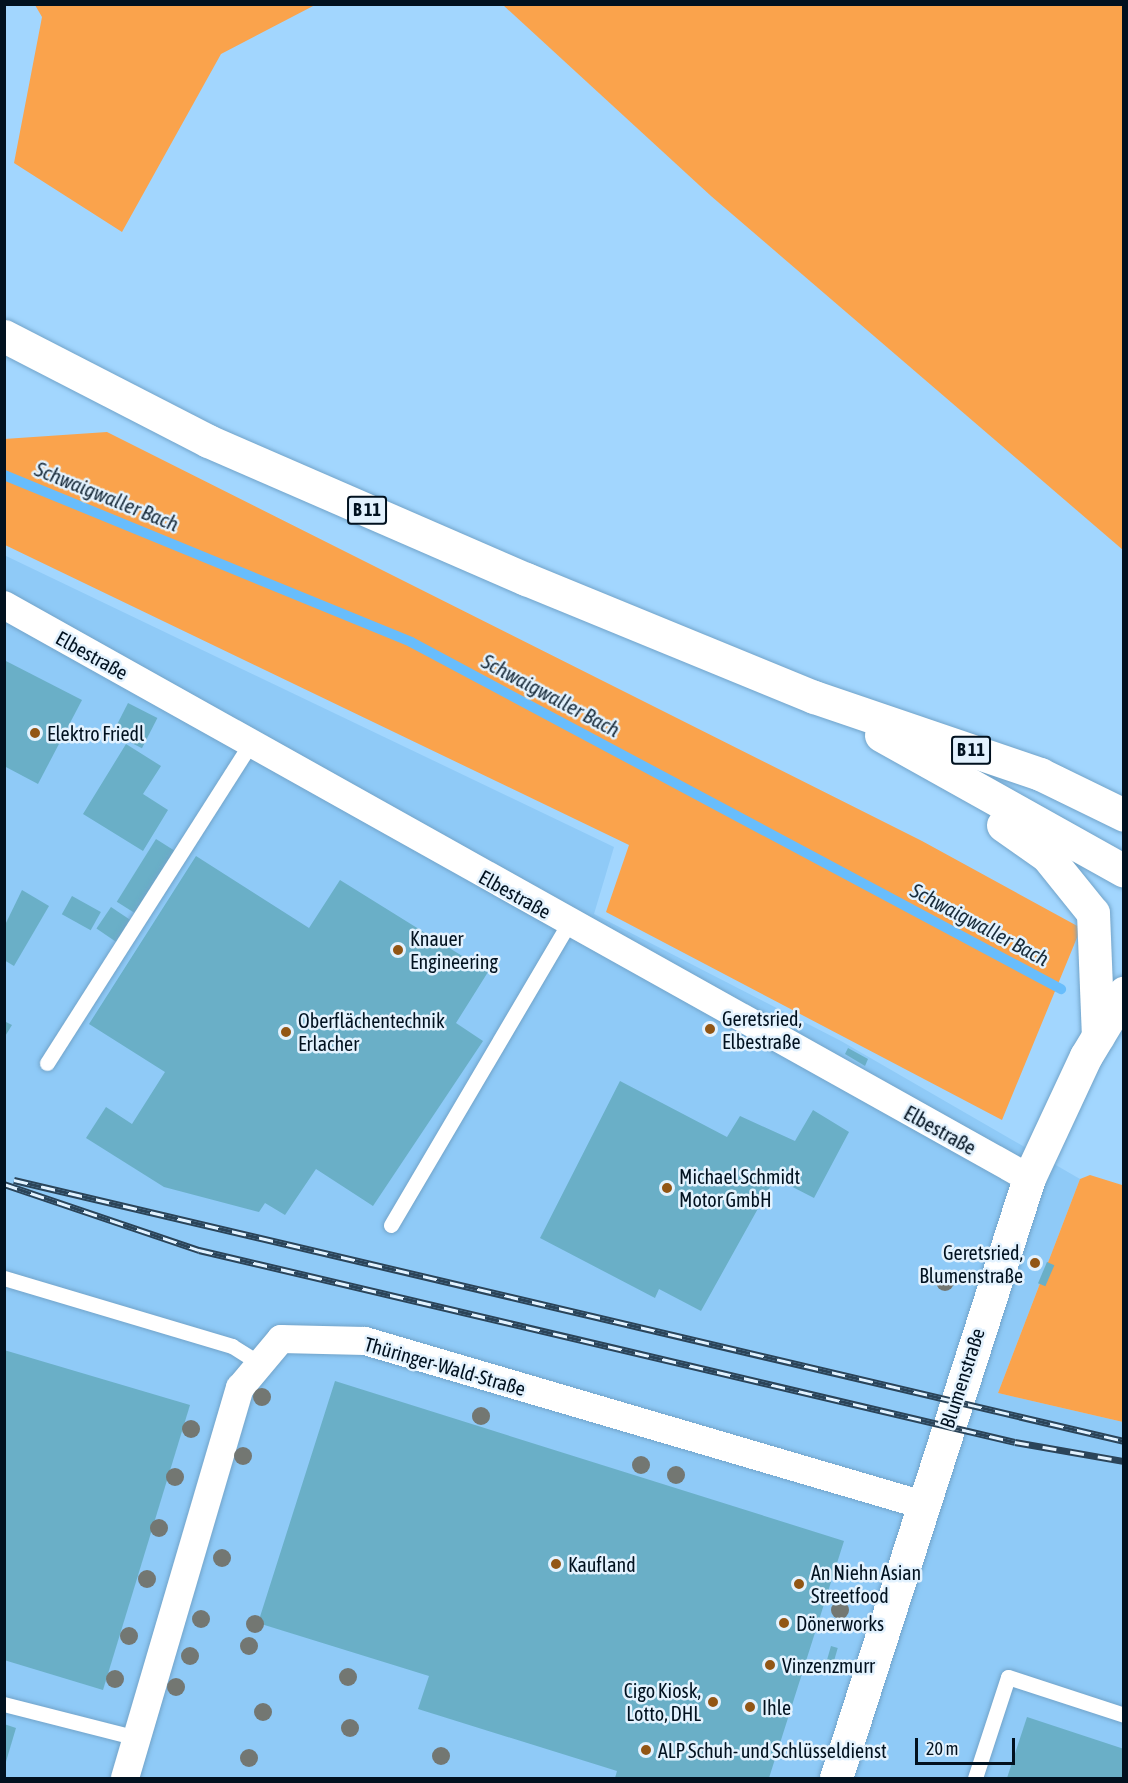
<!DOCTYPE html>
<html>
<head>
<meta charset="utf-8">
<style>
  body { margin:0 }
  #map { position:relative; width:1128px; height:1783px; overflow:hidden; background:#a2d6fe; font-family:"Asap Condensed",sans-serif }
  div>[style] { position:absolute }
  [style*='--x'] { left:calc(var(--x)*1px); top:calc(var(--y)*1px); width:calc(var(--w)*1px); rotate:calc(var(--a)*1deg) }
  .built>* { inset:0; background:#8fcaf7 }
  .green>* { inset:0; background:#faa34c }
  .stream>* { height:10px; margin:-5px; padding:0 5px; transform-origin:5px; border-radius:5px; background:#68bdfc }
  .building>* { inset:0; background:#6aafc7; transform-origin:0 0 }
  .roads { filter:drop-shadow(0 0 2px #71a3c9) drop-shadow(0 0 2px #71a3c9) }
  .service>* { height:15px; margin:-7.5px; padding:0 7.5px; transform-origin:7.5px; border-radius:7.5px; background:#fff }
  .minor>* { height:28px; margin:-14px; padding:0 14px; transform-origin:14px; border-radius:14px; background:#fff }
  .tertiary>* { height:33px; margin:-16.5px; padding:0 16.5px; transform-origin:16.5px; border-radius:16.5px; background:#fff }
  .primary>* { height:33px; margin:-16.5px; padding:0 16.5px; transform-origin:16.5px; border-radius:16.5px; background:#fff }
  .rail>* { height:7px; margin-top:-3.5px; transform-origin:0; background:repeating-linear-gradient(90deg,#e3f2fe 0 14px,#2b4459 0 28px); box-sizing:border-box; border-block:2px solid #2b4459 }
  .trees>* { width:18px; height:18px; margin:-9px; border-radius:50%; background:#737772 }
  .dots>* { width:16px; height:16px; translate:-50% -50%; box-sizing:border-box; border:3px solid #e3f2fe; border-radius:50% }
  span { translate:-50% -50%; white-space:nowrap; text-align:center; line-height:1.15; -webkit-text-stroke:5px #e3f2fe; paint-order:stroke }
  .shield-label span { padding:2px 4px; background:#e3f2fe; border:2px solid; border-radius:4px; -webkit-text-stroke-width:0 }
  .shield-label { font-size:18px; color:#01111f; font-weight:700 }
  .street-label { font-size:20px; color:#01111f }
  .poi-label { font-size:20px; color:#01111f }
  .left { translate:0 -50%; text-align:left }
  .right { translate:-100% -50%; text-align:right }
  .water-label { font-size:21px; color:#1a2d3c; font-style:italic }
  .frame { position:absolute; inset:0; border:6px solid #01111f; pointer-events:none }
  .scale { position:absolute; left:915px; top:1738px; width:100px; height:27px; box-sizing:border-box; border:3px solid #01111f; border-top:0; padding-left:8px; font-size:18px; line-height:21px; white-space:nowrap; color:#01111f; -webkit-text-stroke:4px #e3f2fe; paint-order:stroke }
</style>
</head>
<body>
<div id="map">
  <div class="built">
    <i style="clip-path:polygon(4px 555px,614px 847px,594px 914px,841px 1041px,1080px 1179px,998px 1393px,1123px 1422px,1123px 1778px,5px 1778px)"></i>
  </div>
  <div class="green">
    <i style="clip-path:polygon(35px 5px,315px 5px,221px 54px,122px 232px,14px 163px,42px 17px)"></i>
    <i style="clip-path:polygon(503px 5px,1123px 5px,1123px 550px,711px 196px)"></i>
    <i style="clip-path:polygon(107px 432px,922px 841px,1081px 928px,1002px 1120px,606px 912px,629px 845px,5px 545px,4px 439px)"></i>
    <i style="clip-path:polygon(1090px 1175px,1122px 1185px,1123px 1178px,1123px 1422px,998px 1393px,1080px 1179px)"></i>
  </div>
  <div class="stream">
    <i style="--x:4;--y:475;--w:440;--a:22.3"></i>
    <i style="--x:411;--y:642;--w:737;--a:28.1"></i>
  </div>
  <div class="building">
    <i style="clip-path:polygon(4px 660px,82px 700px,38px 784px,4px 766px)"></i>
    <i style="left:128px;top:703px;width:33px;height:34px;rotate:27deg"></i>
    <i style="clip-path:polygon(126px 744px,161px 766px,143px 794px,168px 810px,143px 851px,83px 814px)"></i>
    <i style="left:156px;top:839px;width:22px;height:74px;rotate:32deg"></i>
    <i style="clip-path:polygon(196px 856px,309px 928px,340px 880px,488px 972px,456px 1023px,483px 1041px,373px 1206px,316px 1169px,285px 1215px,265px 1203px,259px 1212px,164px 1187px,86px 1138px,106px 1107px,132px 1124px,165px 1072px,89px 1024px)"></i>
    <i style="clip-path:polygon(22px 890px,49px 906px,14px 966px,4px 960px,4px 927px)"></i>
    <i style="left:72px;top:896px;width:33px;height:21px;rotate:29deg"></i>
    <i style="left:111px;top:907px;width:27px;height:26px;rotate:34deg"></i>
    <i style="clip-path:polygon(4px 1021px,12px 1025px,4px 1038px)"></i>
    <i style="clip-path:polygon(848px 1048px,868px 1059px,865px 1066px,845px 1054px)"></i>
    <i style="clip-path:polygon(620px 1081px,727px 1137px,740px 1116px,795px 1141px,813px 1110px,849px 1132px,814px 1198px,775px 1178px,701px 1311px,659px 1289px,655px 1298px,540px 1238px)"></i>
    <i style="left:1047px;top:1262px;width:8px;height:23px;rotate:23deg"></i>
    <i style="clip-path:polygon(4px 1350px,190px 1405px,103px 1690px,4px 1660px)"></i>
    <i style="clip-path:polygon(335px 1381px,844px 1541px,769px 1778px,615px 1778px,617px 1771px,418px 1709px,429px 1676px,258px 1623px)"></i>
    <i style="left:831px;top:1646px;width:7px;height:24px;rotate:16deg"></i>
    <i style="clip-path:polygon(1027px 1717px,1124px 1749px,1124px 1778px,1007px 1778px)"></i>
    <i style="clip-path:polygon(4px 1724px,16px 1728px,5px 1765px,4px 1765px)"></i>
  </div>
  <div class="roads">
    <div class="service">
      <i style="--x:47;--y:1063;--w:378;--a:-57.5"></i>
      <i style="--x:391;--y:1225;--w:349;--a:-59.5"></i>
      <i style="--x:4;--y:1278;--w:238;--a:16.6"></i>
      <i style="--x:232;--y:1346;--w:34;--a:32"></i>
      <i style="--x:4;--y:1704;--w:137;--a:14.3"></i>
      <i style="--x:975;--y:1778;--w:106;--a:-71.9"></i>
      <i style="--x:1008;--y:1677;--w:122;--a:18.1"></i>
    </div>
    <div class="minor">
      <i style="--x:4;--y:605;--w:1174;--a:29.21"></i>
      <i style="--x:125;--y:1778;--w:407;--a:-73.6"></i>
      <i style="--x:240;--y:1388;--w:64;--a:-50.1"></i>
      <i style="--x:281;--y:1339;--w:84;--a:1.4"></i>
      <i style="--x:365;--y:1341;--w:578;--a:16.37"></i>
    </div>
    <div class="tertiary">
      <i style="--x:836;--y:1778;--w:630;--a:-72.17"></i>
      <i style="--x:1029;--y:1178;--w:135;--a:-65"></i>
      <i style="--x:1086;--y:1056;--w:74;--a:-58.9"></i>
    </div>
    <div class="primary">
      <i style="--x:4;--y:336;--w:229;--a:27.2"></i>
      <i style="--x:208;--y:441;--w:347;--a:23.5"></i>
      <i style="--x:526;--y:579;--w:311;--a:22.3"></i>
      <i style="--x:814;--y:697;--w:239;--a:18.8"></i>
      <i style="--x:1040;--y:774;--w:93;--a:26"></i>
      <i style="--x:881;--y:735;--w:278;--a:29.2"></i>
      <i style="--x:1003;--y:825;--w:54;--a:35.2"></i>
      <i style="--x:1047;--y:856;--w:73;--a:51.1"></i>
      <i style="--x:1093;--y:913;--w:123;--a:87.7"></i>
    </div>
  </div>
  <div class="rail">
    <i style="--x:14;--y:1180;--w:1140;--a:13.23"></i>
    <i style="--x:4;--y:1184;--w:206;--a:18.7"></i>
    <i style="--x:199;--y:1250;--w:838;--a:13.24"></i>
    <i style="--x:1015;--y:1442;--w:111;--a:9.9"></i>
  </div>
  <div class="trees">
    <i style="left:945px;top:1282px"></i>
    <i style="left:262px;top:1397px"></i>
    <i style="left:481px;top:1416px"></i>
    <i style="left:191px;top:1429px"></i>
    <i style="left:243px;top:1456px"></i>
    <i style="left:641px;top:1465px"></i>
    <i style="left:676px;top:1475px"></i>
    <i style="left:175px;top:1477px"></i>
    <i style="left:159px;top:1528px"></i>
    <i style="left:222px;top:1558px"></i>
    <i style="left:147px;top:1579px"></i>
    <i style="left:840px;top:1610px"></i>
    <i style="left:201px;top:1619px"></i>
    <i style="left:255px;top:1624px"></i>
    <i style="left:129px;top:1636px"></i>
    <i style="left:249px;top:1646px"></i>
    <i style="left:190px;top:1656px"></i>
    <i style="left:348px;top:1677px"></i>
    <i style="left:115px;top:1679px"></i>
    <i style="left:176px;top:1687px"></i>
    <i style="left:263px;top:1712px"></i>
    <i style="left:350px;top:1728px"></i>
    <i style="left:441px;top:1756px"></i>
    <i style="left:249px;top:1758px"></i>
  </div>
  <div class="dots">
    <i style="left:35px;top:733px;background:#925615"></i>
    <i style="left:398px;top:950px;background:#925615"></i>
    <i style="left:710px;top:1029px;background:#925615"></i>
    <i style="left:286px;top:1032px;background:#925615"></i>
    <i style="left:667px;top:1188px;background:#925615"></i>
    <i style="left:1035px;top:1263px;background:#925615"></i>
    <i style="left:556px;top:1564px;background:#925615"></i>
    <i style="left:799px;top:1584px;background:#925615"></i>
    <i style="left:784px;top:1623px;background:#925615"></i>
    <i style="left:770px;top:1665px;background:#925615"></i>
    <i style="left:713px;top:1702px;background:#925615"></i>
    <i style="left:750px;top:1707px;background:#925615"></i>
    <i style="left:646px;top:1750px;background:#925615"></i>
  </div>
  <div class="shield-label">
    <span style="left:367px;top:510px">B 11</span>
    <span style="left:971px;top:750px">B 11</span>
  </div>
  <div class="street-label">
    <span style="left:92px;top:655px;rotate:29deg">Elbestraße</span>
    <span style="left:515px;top:894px;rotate:29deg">Elbestraße</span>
    <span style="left:940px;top:1130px;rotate:29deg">Elbestraße</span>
    <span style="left:445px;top:1366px;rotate:16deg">Thüringer-Wald-Straße</span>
    <span style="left:962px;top:1378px;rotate:-72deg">Blumenstraße</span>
  </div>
  <div class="poi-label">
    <span class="left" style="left:47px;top:733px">Elektro Friedl</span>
    <span class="left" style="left:410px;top:950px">Knauer<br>Engineering</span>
    <span class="left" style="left:722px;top:1030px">Geretsried,<br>Elbestraße</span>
    <span class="left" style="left:298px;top:1032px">Oberflächentechnik<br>Erlacher</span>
    <span class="left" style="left:679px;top:1188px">Michael Schmidt<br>Motor GmbH</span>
    <span class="right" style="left:1023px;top:1264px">Geretsried,<br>Blumenstraße</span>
    <span class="left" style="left:568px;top:1564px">Kaufland</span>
    <span class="left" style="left:811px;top:1584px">An Niehn Asian<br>Streetfood</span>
    <span class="left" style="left:796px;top:1623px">Dönerworks</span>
    <span class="left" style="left:782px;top:1665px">Vinzenzmurr</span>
    <span class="right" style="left:701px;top:1702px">Cigo Kiosk,<br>Lotto, DHL</span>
    <span class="left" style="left:762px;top:1707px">Ihle</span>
    <span class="left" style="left:658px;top:1750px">ALP Schuh- und Schlüsseldienst</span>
  </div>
  <div class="water-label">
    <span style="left:107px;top:496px;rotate:22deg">Schwaigwaller Bach</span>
    <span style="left:551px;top:695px;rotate:28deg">Schwaigwaller Bach</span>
    <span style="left:980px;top:924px;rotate:28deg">Schwaigwaller Bach</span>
  </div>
  <div class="frame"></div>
  <div class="scale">20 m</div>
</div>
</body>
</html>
